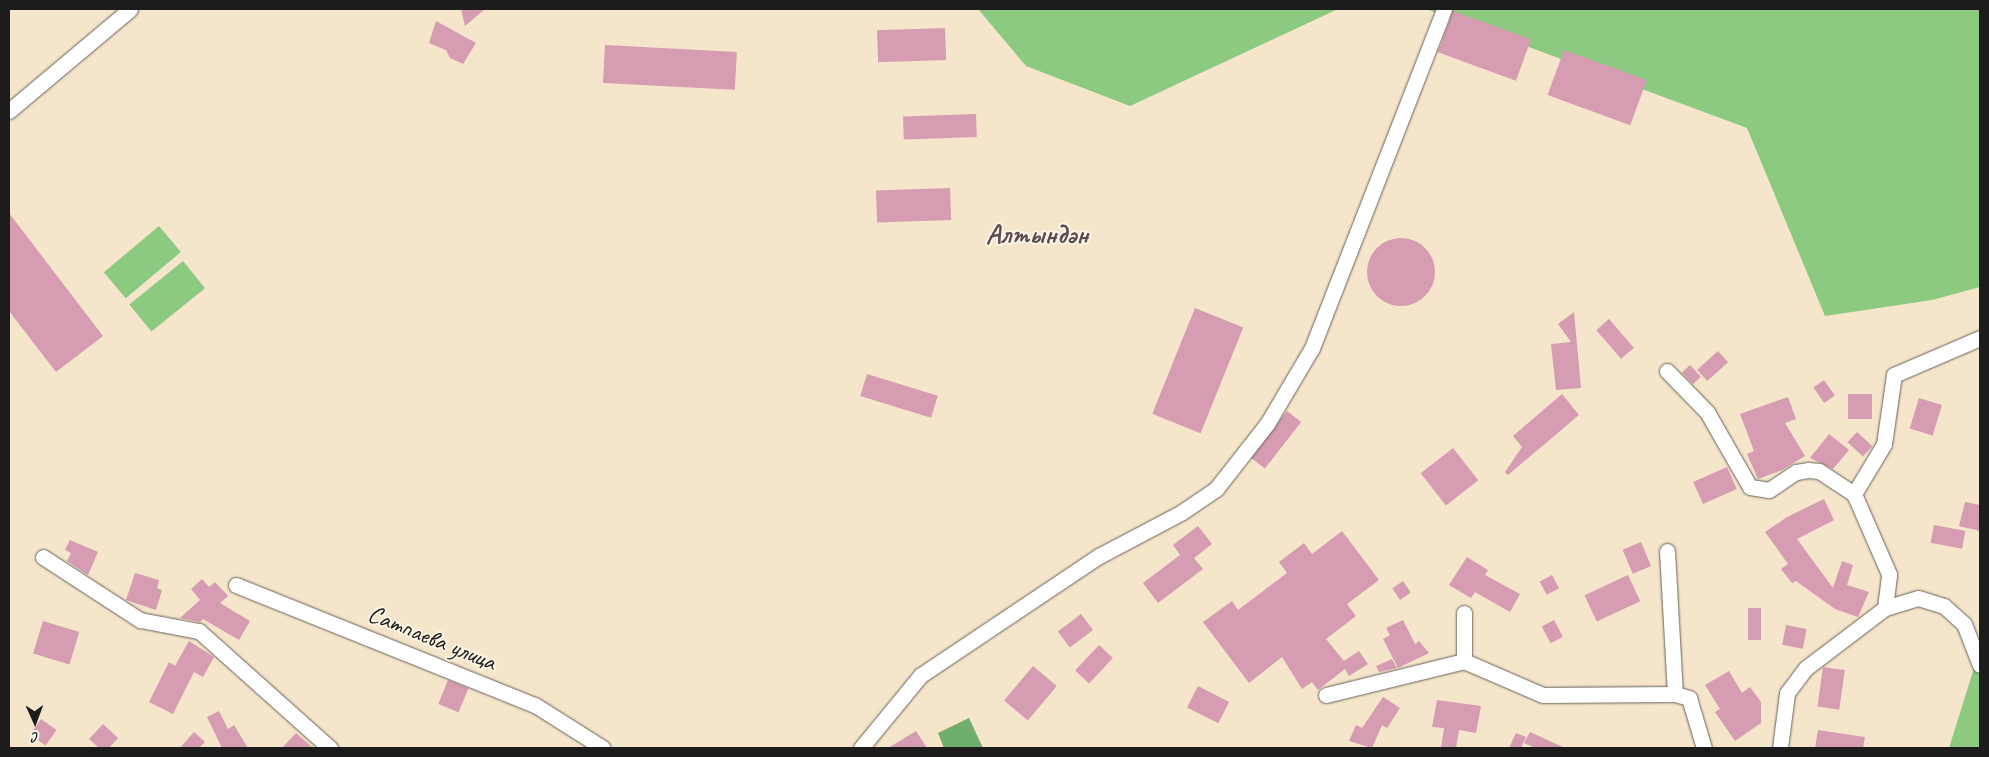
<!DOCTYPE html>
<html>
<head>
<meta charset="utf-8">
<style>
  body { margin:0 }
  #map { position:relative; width:1989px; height:757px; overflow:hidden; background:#f5e5cb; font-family:Caveat,sans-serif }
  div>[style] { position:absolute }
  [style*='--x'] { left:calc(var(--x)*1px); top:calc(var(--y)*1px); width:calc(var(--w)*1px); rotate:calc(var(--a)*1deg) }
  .green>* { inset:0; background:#8bca80; transform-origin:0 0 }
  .forest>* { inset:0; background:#70ae6e }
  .building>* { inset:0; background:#d69cb1; transform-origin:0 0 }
  .round { border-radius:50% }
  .roads { filter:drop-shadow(0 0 1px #686259) drop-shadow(0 0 1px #686259) }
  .minor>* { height:15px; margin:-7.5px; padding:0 7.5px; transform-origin:7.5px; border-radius:7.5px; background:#fff }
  span { translate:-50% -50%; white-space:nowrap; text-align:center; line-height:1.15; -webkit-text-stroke:4px #fcf5e5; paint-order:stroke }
  .street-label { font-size:25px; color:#1c1c1c }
  .quarter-label { font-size:28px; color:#5d4950; font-weight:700 }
  .frame { position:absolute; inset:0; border:10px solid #1c1c1c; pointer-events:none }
  .north { position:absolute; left:10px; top:697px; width:50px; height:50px; -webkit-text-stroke:4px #fcf5e5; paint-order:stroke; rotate:178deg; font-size:14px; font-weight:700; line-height:20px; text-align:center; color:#1c1c1c }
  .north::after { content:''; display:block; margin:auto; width:18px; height:22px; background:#1c1c1c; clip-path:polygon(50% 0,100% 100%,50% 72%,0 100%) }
</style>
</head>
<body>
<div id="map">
  <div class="green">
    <i style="clip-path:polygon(978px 9px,1338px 9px,1130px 106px,1026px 66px)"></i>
    <i style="clip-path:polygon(1426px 9px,1980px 9px,1980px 287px,1932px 300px,1825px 316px,1747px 128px)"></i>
    <i style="left:159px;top:226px;width:34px;height:72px;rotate:50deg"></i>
    <i style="left:183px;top:261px;width:35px;height:69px;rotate:51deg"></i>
    <i style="clip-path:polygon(1980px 649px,1980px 748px,1949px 748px)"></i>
  </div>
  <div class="forest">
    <i style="clip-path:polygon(969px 718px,983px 748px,944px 748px,938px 733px)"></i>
  </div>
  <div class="building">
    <i style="clip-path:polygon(461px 9px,485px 9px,465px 26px)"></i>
    <i style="left:1453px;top:11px;width:83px;height:44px;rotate:20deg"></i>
    <i style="clip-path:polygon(436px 21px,476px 43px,463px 64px,450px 58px,446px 50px,429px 43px)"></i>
    <i style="left:945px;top:28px;width:32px;height:68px;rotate:88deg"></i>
    <i style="left:605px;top:45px;width:132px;height:38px;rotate:3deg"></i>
    <i style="left:1564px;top:50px;width:88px;height:48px;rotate:20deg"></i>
    <i style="left:976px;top:114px;width:23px;height:73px;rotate:88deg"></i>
    <i style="left:950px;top:188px;width:32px;height:74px;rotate:88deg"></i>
    <i style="clip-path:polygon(9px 213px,103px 336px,56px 372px,9px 311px)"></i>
    <i class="round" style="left:1367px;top:238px;width:68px;height:68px"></i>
    <i style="left:1195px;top:308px;width:52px;height:114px;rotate:22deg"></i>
    <i style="clip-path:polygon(1574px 312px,1581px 388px,1556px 390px,1551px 344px,1571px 342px,1558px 324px)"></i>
    <i style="left:1609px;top:319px;width:38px;height:17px;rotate:49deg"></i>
    <i style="left:1718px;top:351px;width:15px;height:28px;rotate:48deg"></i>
    <i style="left:1690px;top:365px;width:16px;height:11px;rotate:47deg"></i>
    <i style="left:867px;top:374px;width:74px;height:23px;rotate:17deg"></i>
    <i style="left:1824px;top:380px;width:19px;height:13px;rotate:55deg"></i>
    <i style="clip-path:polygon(1562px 394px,1579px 415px,1508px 475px,1505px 472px,1522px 447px,1513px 436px)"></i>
    <i style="left:1848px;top:394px;width:24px;height:25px"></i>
    <i style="clip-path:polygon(1788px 397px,1796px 419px,1785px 423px,1805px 456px,1782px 470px,1758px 479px,1747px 454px,1754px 451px,1740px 414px)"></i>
    <i style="left:1919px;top:398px;width:24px;height:32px;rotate:17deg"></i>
    <i style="left:1287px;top:411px;width:18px;height:59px;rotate:38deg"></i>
    <i style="left:1857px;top:432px;width:21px;height:14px;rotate:43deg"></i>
    <i style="clip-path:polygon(1829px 434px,1849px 450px,1833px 469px,1810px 458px)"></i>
    <i style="left:1453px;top:448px;width:41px;height:41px;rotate:52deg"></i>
    <i style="left:1727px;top:467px;width:24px;height:37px;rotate:66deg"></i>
    <i style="clip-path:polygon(1824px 499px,1834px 520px,1797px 539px,1833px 588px,1842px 561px,1853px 565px,1847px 585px,1869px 592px,1858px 617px,1835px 609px,1796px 581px,1792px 583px,1781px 569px,1788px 564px,1765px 532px,1787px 517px)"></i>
    <i style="clip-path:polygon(1965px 502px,1980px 505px,1980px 531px,1959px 526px)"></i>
    <i style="left:1934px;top:525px;width:32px;height:18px;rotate:11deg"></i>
    <i style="clip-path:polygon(1198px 526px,1212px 544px,1194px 558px,1203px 569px,1158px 603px,1143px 583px,1180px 555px,1173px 545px)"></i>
    <i style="clip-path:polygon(1342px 531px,1379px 580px,1347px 604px,1356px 616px,1326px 639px,1344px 661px,1359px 651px,1368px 664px,1349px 676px,1345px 669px,1318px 690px,1312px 682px,1302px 689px,1282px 657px,1249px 683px,1203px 622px,1232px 601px,1238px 610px,1287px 573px,1279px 562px,1304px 543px,1312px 554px)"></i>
    <i style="clip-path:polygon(70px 540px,98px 552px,88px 575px,67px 561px,71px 553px,65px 550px)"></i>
    <i style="left:1641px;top:542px;width:26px;height:20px;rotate:67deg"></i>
    <i style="clip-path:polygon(1467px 557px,1488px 570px,1485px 575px,1520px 594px,1510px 612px,1475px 592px,1471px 598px,1449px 585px)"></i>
    <i style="clip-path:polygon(135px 573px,159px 580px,157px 588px,162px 590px,156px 610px,126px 600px)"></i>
    <i style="left:1552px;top:575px;width:15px;height:14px;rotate:62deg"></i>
    <i style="left:1628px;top:575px;width:29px;height:48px;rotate:65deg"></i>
    <i style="clip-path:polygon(202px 579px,209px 587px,215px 582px,228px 596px,220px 603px,250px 621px,239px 640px,203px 619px,200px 622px,180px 618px,200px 600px,191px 589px)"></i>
    <i style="left:1403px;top:581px;width:14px;height:13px;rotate:56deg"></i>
    <i style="left:1748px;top:608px;width:13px;height:32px"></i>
    <i style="left:1081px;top:614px;width:20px;height:29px;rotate:53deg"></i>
    <i style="clip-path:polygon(1403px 620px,1415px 644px,1419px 641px,1429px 653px,1398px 668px,1383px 639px,1390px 635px,1386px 628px)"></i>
    <i style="left:1554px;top:620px;width:19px;height:14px;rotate:62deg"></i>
    <i style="left:43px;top:621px;width:38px;height:34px;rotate:17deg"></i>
    <i style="left:1786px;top:625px;width:21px;height:20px;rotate:11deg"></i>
    <i style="clip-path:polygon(189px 641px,214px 657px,203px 677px,194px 672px,173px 714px,149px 702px,169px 662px,175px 666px)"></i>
    <i style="left:1099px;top:645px;width:19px;height:35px;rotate:43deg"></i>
    <i style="clip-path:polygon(1392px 659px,1397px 668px,1379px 672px,1376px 666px)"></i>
    <i style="left:1033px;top:666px;width:31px;height:45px;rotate:40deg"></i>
    <i style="left:1823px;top:667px;width:22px;height:40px;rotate:8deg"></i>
    <i style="clip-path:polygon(1729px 671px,1742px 693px,1750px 687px,1761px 702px,1761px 723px,1735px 741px,1715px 712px,1720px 709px,1705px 685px)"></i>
    <i style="left:448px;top:680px;width:22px;height:26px;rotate:22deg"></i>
    <i style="left:1198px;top:686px;width:35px;height:24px;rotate:27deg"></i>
    <i style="clip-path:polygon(1383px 697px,1400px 708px,1387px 728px,1382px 725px,1372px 748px,1349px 741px,1356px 725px,1362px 728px)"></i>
    <i style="clip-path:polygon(1437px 700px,1481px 706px,1476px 733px,1459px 730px,1456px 748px,1441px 748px,1444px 728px,1432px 727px)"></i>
    <i style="clip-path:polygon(219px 711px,228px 729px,234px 725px,248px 748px,222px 748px,207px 717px)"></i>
    <i style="left:41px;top:719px;width:19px;height:19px;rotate:35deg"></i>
    <i style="clip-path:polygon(103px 724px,118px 738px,109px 748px,99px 748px,89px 739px)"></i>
    <i style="clip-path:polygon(1818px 730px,1865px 737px,1863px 748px,1815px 748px)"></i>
    <i style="clip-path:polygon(916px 731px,927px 748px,888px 748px)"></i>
    <i style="clip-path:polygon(194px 732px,205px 742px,199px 748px,180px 748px)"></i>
    <i style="clip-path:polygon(1530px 732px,1565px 748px,1535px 748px,1524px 743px)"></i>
    <i style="clip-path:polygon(296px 733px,313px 748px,282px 748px)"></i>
    <i style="clip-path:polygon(1516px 733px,1526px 737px,1521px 748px,1509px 748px)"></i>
  </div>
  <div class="roads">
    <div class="minor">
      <i style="--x:9;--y:111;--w:158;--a:-40.1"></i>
      <i style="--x:1667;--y:371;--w:57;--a:45.7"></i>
      <i style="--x:1707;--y:412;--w:86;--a:60.2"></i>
      <i style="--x:1750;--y:487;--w:19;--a:9"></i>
      <i style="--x:1769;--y:490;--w:32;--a:-34"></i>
      <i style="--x:1796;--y:472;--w:12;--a:-9"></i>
      <i style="--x:1808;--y:470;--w:11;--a:5"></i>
      <i style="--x:1819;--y:471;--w:42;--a:33.3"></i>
      <i style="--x:1667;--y:551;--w:143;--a:86.8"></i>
      <i style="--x:43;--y:557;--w:116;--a:33"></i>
      <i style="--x:140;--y:620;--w:60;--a:10.6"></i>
      <i style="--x:199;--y:631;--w:176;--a:41.8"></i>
      <i style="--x:236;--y:585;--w:322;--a:21.9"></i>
      <i style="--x:535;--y:705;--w:80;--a:32.3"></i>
      <i style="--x:1885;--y:608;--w:34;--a:-17"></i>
      <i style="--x:1918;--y:598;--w:27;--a:17"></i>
      <i style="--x:1944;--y:606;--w:27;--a:42"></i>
      <i style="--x:1964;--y:624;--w:44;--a:68.7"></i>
      <i style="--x:1464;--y:613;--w:48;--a:90"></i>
      <i style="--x:1464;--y:661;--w:86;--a:23.3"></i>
      <i style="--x:1543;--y:695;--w:132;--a:-0.4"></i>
      <i style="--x:1675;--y:694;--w:15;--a:16"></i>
      <i style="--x:1689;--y:698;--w:52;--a:73.3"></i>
      <i style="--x:1326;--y:695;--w:142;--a:-13.8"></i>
      <i style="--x:861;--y:748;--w:94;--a:-50.6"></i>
      <i style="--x:921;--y:675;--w:214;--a:-33.8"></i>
      <i style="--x:1099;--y:556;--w:94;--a:-27.9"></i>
      <i style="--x:1182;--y:512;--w:41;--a:-34.1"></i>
      <i style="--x:1216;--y:489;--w:83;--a:-51.9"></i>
      <i style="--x:1267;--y:424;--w:88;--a:-59.4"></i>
      <i style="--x:1312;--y:348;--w:364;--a:-68.7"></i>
      <i style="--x:1780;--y:748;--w:55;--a:-82.7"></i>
      <i style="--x:1787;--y:693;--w:31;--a:-53"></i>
      <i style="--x:1806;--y:668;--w:99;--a:-37.2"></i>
      <i style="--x:1885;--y:608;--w:34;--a:-83"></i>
      <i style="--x:1889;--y:574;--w:87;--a:-113.6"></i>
      <i style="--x:1854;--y:494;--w:58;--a:-59"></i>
      <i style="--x:1884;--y:444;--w:70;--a:-81.8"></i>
      <i style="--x:1894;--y:375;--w:94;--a:-23.3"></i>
    </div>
  </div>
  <div class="street-label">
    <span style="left:432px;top:638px;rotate:22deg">Сатпаева улица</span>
  </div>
  <div class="quarter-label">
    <span style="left:1037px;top:234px">Алтындән</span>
  </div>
  <div class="frame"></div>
  <div class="north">С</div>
</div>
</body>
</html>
